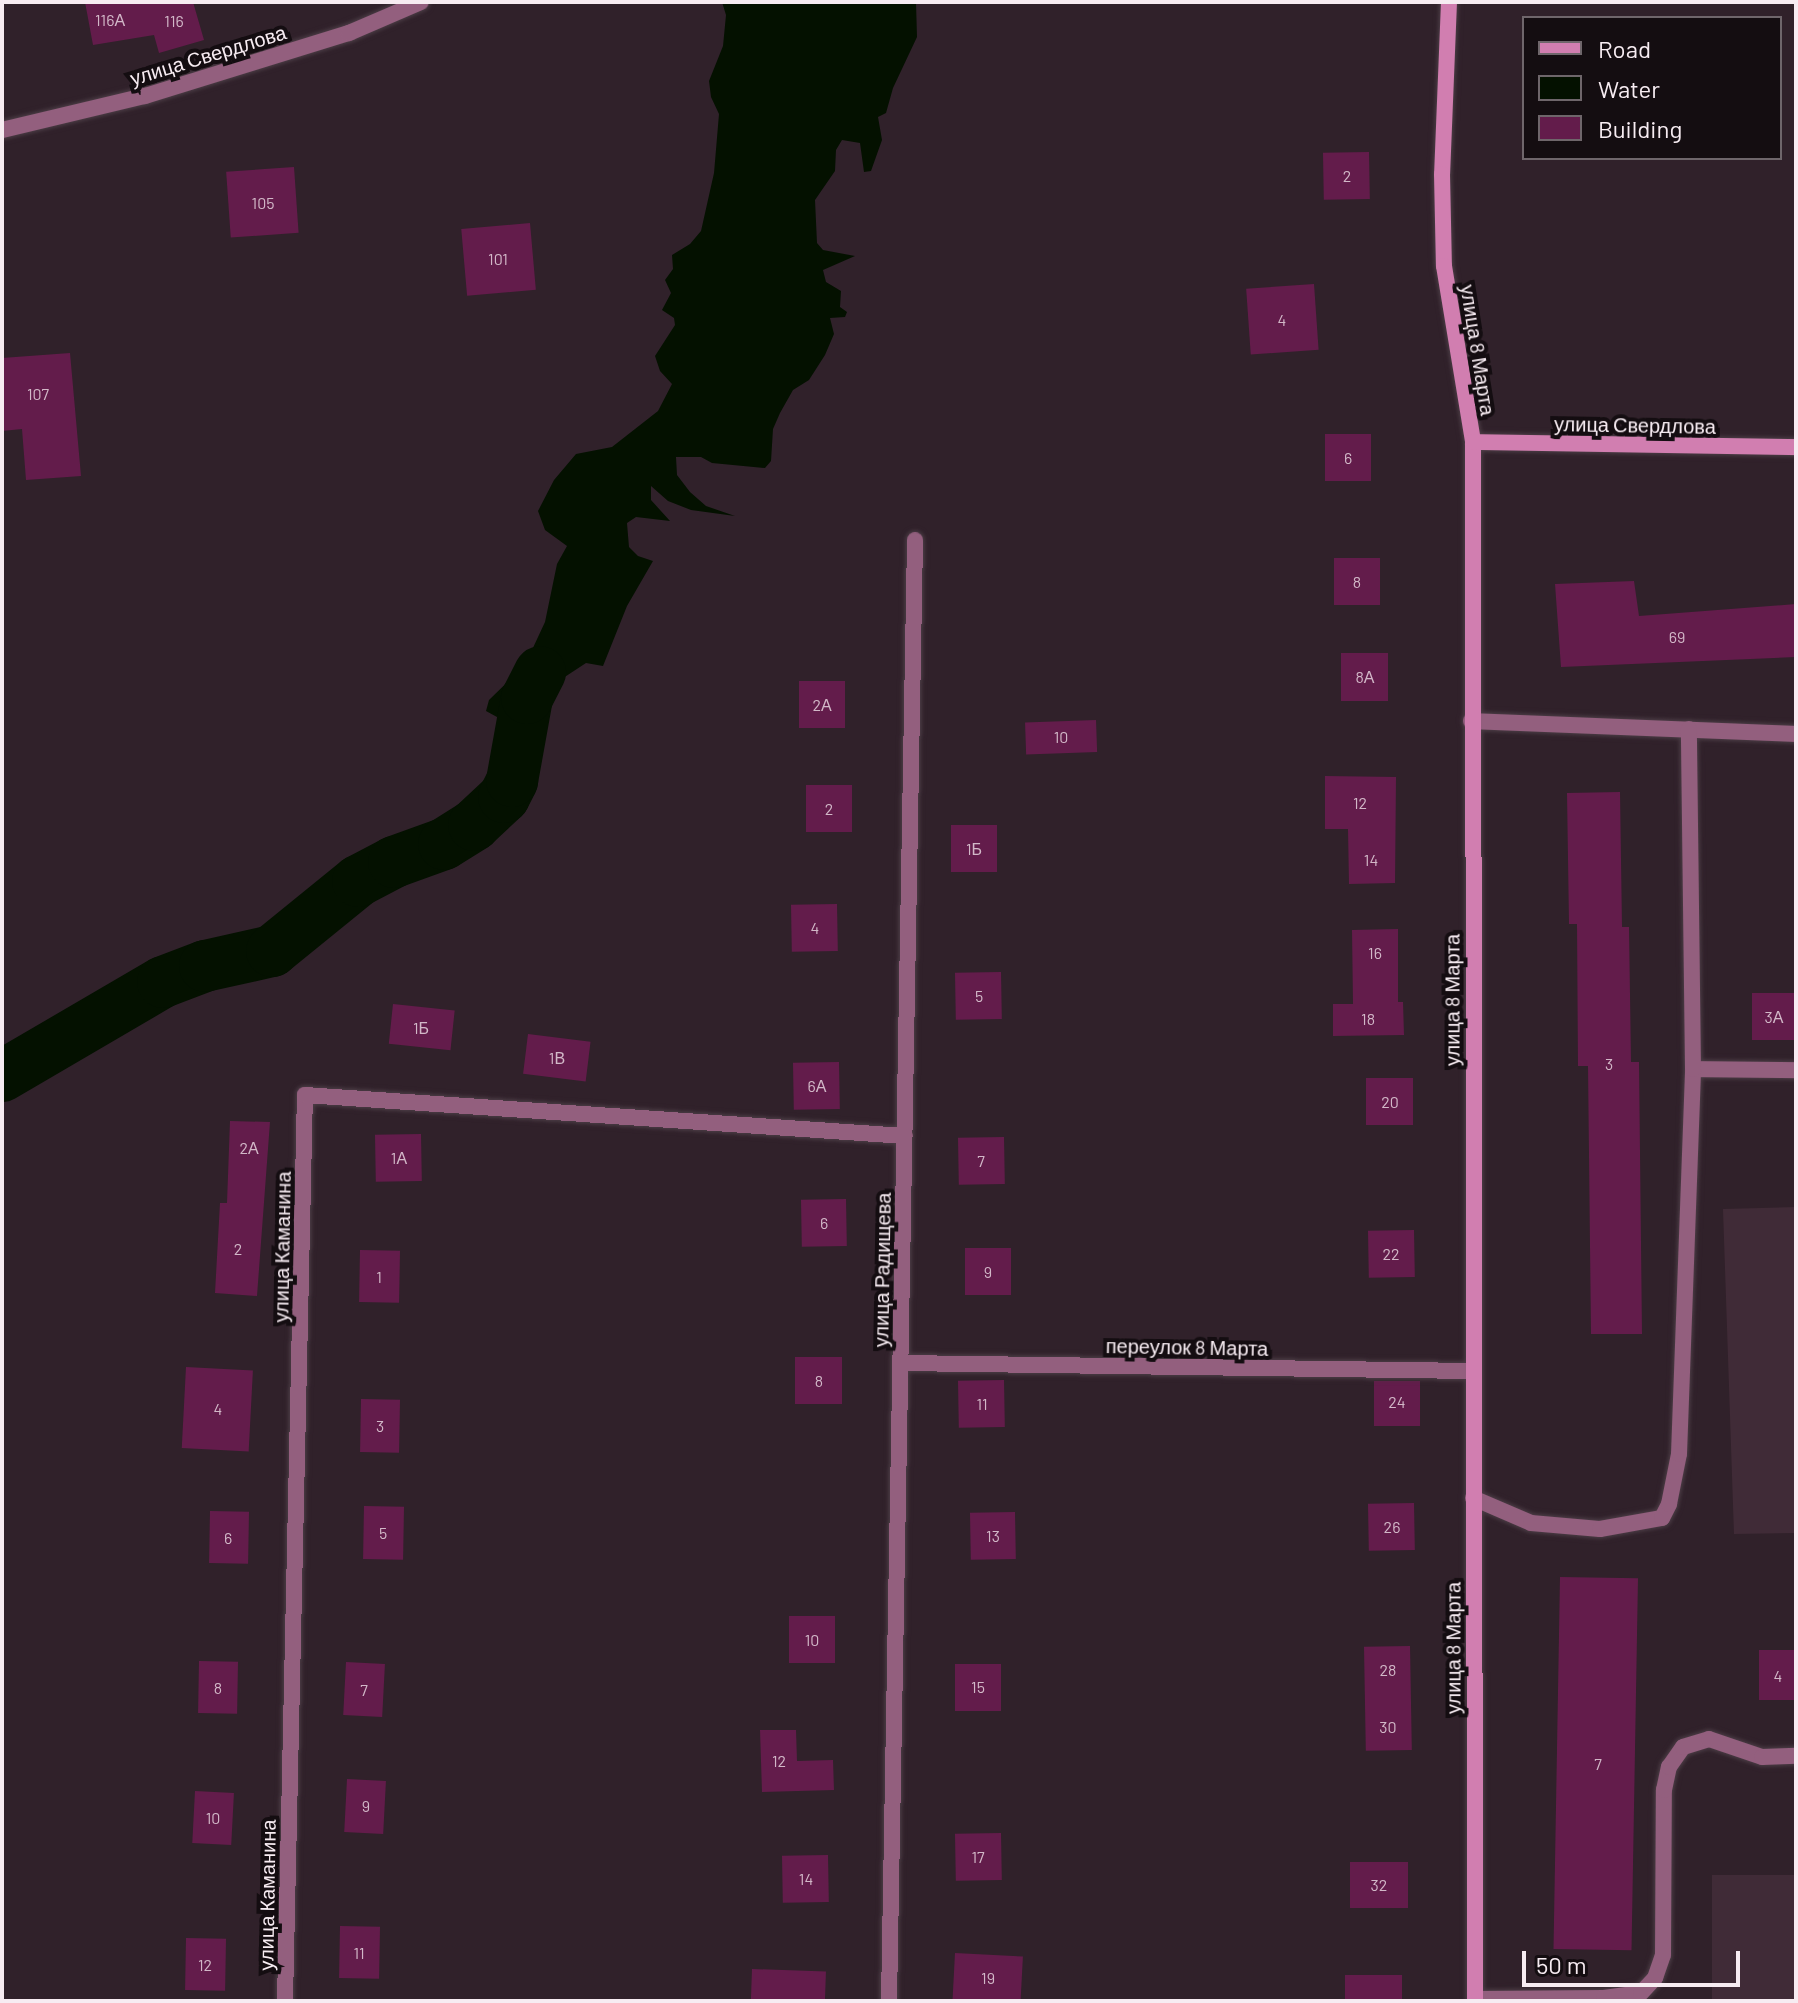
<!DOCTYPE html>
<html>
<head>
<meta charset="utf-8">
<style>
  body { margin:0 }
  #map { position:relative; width:1798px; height:2003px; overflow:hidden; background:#30212a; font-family:Barlow,sans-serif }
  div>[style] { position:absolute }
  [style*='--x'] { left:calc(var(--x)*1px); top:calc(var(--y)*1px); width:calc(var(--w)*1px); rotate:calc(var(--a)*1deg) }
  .built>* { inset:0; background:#402b37; transform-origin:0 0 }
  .water>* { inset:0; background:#041100 }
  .river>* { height:52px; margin:-26px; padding:0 26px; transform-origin:26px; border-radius:26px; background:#041100 }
  .building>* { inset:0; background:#631c4b; transform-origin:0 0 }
  .roads { filter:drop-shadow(0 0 2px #4c3d46) drop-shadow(0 0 2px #4c3d46) }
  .lane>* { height:16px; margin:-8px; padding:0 8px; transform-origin:8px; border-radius:8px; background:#935f7e }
  .street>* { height:16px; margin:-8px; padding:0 8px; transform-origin:8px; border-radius:8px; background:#935f7e }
  .secondary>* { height:16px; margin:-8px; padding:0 8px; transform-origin:8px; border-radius:8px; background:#d17eb0 }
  span { translate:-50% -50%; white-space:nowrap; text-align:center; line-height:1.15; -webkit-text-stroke:8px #140d11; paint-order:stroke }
  .number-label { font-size:16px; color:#d2b8c8 }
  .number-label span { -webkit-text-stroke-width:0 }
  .street-label { font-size:20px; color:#f7ecf2 }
  .frame { position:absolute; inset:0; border:4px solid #f7ecf2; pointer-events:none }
  .legend { position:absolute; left:1522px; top:16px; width:260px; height:144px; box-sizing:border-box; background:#140d11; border:2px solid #6f666b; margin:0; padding:10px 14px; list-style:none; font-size:24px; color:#f7ecf2 }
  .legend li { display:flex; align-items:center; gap:16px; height:40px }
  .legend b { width:40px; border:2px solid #6f666b }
  .scale { position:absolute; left:1522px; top:1951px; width:218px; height:36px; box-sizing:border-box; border:4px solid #f7ecf2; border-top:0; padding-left:10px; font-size:24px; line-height:28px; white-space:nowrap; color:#f7ecf2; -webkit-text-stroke:6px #140d11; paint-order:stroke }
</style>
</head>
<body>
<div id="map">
  <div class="built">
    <i style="clip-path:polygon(1796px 1207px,1796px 1533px,1734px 1534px,1723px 1209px)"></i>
    <i style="left:1796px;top:1875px;width:126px;height:84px;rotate:90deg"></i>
  </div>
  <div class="water">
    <i style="clip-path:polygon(722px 2px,916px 2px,917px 37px,893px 88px,886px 113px,878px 117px,882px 140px,871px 171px,864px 172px,860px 143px,842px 140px,836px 150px,835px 171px,815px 200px,817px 243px,823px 250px,855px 256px,823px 270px,826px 282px,841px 291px,840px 307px,847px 312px,845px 317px,830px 318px,834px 334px,825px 355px,809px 380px,793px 390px,780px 413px,773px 429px,771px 461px,765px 468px,712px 463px,701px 457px,676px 457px,677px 475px,690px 492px,706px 506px,735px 516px,691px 510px,668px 501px,651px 486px,651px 500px,670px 521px,636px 517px,627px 523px,629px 547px,638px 556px,653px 561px,627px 606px,603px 666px,586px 663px,551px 686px,540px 698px,528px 733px,519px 741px,508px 710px,497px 717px,486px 711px,489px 700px,525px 665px,545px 622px,557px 564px,567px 546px,545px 530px,538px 511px,554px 480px,576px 454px,612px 447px,658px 411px,672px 384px,660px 371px,655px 356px,675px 325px,674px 318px,662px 310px,671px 293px,665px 280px,673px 269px,672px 255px,690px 244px,701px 231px,714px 173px,719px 114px,711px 97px,709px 81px,723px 46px,726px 15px)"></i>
  </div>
  <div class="river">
    <i style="--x:2;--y:1076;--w:186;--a:-30.3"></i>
    <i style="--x:163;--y:982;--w:45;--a:-20.9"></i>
    <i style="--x:205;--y:966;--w:69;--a:-12.6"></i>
    <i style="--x:272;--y:951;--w:111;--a:-39.1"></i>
    <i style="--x:358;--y:881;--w:41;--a:-27.8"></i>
    <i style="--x:394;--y:862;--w:53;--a:-19.8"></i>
    <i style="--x:444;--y:844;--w:36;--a:-32"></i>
    <i style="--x:474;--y:825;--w:41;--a:-43"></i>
    <i style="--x:504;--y:797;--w:18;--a:-63"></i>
    <i style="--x:512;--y:781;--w:84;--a:-79.8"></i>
    <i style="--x:527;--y:698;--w:29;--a:-63"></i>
  </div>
  <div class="building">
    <i style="clip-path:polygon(85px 2px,193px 2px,204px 40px,159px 53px,154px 35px,93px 45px)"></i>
    <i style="left:1369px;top:152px;width:47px;height:46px;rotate:89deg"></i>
    <i style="left:294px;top:167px;width:66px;height:68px;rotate:86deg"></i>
    <i style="left:530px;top:223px;width:67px;height:69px;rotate:85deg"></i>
    <i style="left:1314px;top:284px;width:66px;height:68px;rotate:86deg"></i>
    <i style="clip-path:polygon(70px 353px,81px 476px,26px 480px,22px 429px,2px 431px,2px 358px)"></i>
    <i style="left:1371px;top:434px;width:47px;height:46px;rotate:90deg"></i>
    <i style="left:1380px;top:558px;width:47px;height:46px;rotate:90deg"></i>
    <i style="clip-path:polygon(1634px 581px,1639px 616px,1796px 604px,1796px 657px,1561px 667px,1555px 584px)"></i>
    <i style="left:1388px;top:653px;width:48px;height:47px;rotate:90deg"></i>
    <i style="left:845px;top:681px;width:47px;height:46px;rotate:90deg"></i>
    <i style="left:1096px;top:720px;width:32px;height:71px;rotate:88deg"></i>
    <i style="clip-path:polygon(1325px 776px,1396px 777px,1395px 883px,1349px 884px,1348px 829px,1325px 829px)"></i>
    <i style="left:852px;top:785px;width:47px;height:46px;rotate:90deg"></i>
    <i style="clip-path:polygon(1620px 792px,1622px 927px,1629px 927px,1631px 1062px,1639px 1062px,1642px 1334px,1591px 1334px,1588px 1066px,1578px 1066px,1577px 924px,1569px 924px,1567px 793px)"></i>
    <i style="left:997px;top:825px;width:47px;height:46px;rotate:90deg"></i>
    <i style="left:837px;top:904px;width:47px;height:46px;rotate:89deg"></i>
    <i style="clip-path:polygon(1398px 929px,1398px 1002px,1403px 1002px,1404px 1035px,1333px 1036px,1333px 1004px,1353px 1004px,1352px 930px)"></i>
    <i style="left:1001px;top:972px;width:47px;height:46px;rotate:89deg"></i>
    <i style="left:1796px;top:993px;width:47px;height:44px;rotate:90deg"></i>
    <i style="left:393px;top:1004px;width:62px;height:40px;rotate:6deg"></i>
    <i style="left:528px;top:1034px;width:63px;height:40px;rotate:7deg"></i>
    <i style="left:839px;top:1062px;width:47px;height:46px;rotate:89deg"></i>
    <i style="left:1413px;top:1078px;width:47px;height:47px;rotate:90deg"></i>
    <i style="clip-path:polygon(230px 1121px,270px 1122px,257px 1296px,215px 1293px,220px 1203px,227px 1203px)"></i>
    <i style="left:421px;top:1134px;width:47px;height:46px;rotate:89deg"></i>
    <i style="left:1004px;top:1137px;width:47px;height:46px;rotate:89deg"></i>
    <i style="left:846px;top:1199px;width:47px;height:45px;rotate:89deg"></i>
    <i style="left:1414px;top:1230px;width:47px;height:46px;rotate:89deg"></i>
    <i style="left:1011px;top:1248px;width:47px;height:46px;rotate:90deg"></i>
    <i style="left:360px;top:1250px;width:40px;height:52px;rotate:1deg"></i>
    <i style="left:842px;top:1357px;width:47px;height:47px;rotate:90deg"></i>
    <i style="left:186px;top:1367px;width:67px;height:81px;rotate:3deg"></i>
    <i style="left:1004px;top:1380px;width:47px;height:46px;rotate:89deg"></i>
    <i style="left:1374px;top:1381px;width:46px;height:45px"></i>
    <i style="left:361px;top:1399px;width:39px;height:53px;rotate:1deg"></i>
    <i style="left:1414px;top:1503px;width:47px;height:46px;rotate:89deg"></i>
    <i style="left:364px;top:1506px;width:40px;height:53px;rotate:1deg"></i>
    <i style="left:210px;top:1511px;width:39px;height:52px;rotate:1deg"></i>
    <i style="left:1015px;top:1512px;width:47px;height:45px;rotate:89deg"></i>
    <i style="left:1560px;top:1577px;width:78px;height:372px;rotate:1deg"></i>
    <i style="left:835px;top:1616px;width:47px;height:46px;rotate:90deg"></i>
    <i style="left:1410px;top:1646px;width:104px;height:46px;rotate:89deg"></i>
    <i style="left:1796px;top:1650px;width:50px;height:37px;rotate:90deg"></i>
    <i style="left:199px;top:1661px;width:39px;height:52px;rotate:1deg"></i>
    <i style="left:346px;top:1662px;width:39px;height:53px;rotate:3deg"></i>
    <i style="left:955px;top:1664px;width:46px;height:47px"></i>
    <i style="clip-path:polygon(760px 1730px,796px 1730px,797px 1761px,833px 1760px,834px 1790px,762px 1792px)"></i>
    <i style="left:347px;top:1779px;width:39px;height:53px;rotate:3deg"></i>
    <i style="left:195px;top:1791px;width:39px;height:52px;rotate:3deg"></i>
    <i style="left:1001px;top:1833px;width:47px;height:46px;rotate:89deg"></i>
    <i style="left:828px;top:1855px;width:47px;height:46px;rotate:89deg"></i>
    <i style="left:1350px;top:1862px;width:58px;height:46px"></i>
    <i style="left:340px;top:1926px;width:40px;height:52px;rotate:1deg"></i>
    <i style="left:186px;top:1938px;width:40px;height:52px;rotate:1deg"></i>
    <i style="left:955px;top:1953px;width:68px;height:48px;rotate:3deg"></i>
    <i style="left:752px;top:1969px;width:74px;height:32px;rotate:2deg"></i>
    <i style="left:1345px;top:1975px;width:57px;height:26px"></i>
  </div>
  <div class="roads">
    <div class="lane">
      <i style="--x:1471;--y:721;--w:325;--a:2.3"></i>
      <i style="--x:1693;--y:1069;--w:103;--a:0.6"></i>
      <i style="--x:1473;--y:1498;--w:63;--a:23.3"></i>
      <i style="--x:1531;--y:1523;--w:69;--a:5"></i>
      <i style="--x:1600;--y:1529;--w:63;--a:-10.1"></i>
      <i style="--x:1662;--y:1518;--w:16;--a:-63"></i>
      <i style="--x:1669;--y:1504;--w:51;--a:-78.7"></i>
      <i style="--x:1679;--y:1454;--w:385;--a:-87.9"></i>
      <i style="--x:1693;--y:1069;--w:340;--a:-90.7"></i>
      <i style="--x:1475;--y:1999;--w:129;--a:-0.4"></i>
      <i style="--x:1604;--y:1998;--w:37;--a:-8"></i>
      <i style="--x:1641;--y:1993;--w:21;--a:-47"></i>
      <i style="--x:1655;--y:1978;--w:24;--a:-71"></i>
      <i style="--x:1663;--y:1955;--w:165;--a:-89.7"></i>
      <i style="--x:1664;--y:1790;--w:24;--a:-78"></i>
      <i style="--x:1669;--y:1767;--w:24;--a:-55"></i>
      <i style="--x:1683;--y:1747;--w:27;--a:-17"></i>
      <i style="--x:1709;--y:1739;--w:56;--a:18.8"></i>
      <i style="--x:1762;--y:1757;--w:34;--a:-2"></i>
    </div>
    <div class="street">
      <i style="--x:2;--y:130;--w:147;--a:-13.4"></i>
      <i style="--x:145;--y:96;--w:214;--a:-17.2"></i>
      <i style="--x:349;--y:33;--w:78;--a:-23.3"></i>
      <i style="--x:900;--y:1363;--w:573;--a:0.8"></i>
      <i style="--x:285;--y:2001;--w:906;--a:-88.74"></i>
      <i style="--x:305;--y:1095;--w:601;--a:3.91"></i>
      <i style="--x:889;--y:2001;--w:1461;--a:-88.98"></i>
    </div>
    <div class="secondary">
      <i style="--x:1449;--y:2;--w:172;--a:92.3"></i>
      <i style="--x:1442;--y:174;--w:92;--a:88.8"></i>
      <i style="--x:1444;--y:266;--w:178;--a:80.6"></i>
      <i style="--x:1473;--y:442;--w:1559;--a:89.93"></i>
      <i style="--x:1473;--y:442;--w:323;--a:0.9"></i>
    </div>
  </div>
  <div class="number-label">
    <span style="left:110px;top:20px">116А</span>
    <span style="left:174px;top:21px">116</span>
    <span style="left:1347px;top:176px">2</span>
    <span style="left:263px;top:203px">105</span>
    <span style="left:498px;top:259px">101</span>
    <span style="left:1282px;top:320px">4</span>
    <span style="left:38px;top:394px">107</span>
    <span style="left:1348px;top:458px">6</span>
    <span style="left:1357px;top:582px">8</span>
    <span style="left:1677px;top:637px">69</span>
    <span style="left:1365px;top:677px">8А</span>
    <span style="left:822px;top:705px">2А</span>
    <span style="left:1061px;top:737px">10</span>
    <span style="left:1360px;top:803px">12</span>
    <span style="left:829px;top:809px">2</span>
    <span style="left:974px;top:849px">1Б</span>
    <span style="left:1371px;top:860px">14</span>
    <span style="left:815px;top:928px">4</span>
    <span style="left:1375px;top:953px">16</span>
    <span style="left:979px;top:996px">5</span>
    <span style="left:1774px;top:1017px">3А</span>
    <span style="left:1368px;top:1019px">18</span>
    <span style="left:421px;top:1028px">1Б</span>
    <span style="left:557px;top:1058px">1В</span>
    <span style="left:1609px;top:1064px">3</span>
    <span style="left:817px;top:1086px">6А</span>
    <span style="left:1390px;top:1102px">20</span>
    <span style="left:249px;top:1148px">2А</span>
    <span style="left:399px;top:1158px">1А</span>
    <span style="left:981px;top:1161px">7</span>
    <span style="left:824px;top:1223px">6</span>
    <span style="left:238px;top:1249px">2</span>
    <span style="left:1391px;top:1254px">22</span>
    <span style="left:988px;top:1272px">9</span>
    <span style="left:379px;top:1277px">1</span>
    <span style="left:819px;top:1381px">8</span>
    <span style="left:1397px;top:1402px">24</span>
    <span style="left:982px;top:1404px">11</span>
    <span style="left:218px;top:1409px">4</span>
    <span style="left:380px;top:1426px">3</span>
    <span style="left:1392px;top:1527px">26</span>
    <span style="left:383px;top:1533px">5</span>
    <span style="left:993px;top:1536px">13</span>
    <span style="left:228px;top:1538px">6</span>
    <span style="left:812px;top:1640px">10</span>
    <span style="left:1388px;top:1670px">28</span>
    <span style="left:1778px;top:1676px">4</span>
    <span style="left:978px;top:1687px">15</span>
    <span style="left:218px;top:1688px">8</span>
    <span style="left:364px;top:1690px">7</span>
    <span style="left:1388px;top:1727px">30</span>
    <span style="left:779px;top:1761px">12</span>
    <span style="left:1598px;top:1764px">7</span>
    <span style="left:366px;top:1806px">9</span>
    <span style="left:213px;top:1818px">10</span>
    <span style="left:978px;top:1857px">17</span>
    <span style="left:806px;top:1879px">14</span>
    <span style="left:1379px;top:1885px">32</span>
    <span style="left:359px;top:1953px">11</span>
    <span style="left:205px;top:1965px">12</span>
    <span style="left:988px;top:1978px">19</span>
  </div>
  <div class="street-label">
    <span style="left:208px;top:55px;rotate:-17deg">улица Свердлова</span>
    <span style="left:1478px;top:350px;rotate:81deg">улица 8 Марта</span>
    <span style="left:1635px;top:425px;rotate:1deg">улица Свердлова</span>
    <span style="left:1452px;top:1000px;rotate:-90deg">улица 8 Марта</span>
    <span style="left:282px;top:1247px;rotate:-89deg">улица Каманина</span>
    <span style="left:882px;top:1270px;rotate:-89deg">улица Радищева</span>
    <span style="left:1187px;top:1347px;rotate:1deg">переулок 8 Марта</span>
    <span style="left:1453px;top:1648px;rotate:-90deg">улица 8 Марта</span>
    <span style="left:267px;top:1895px;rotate:-89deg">улица Каманина</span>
  </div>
  <div class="frame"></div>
  <ul class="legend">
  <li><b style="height:10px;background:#d17eb0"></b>Road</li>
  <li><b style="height:22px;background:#041100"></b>Water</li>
  <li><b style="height:22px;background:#631c4b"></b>Building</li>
  </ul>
  <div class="scale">50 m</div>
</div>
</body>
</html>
